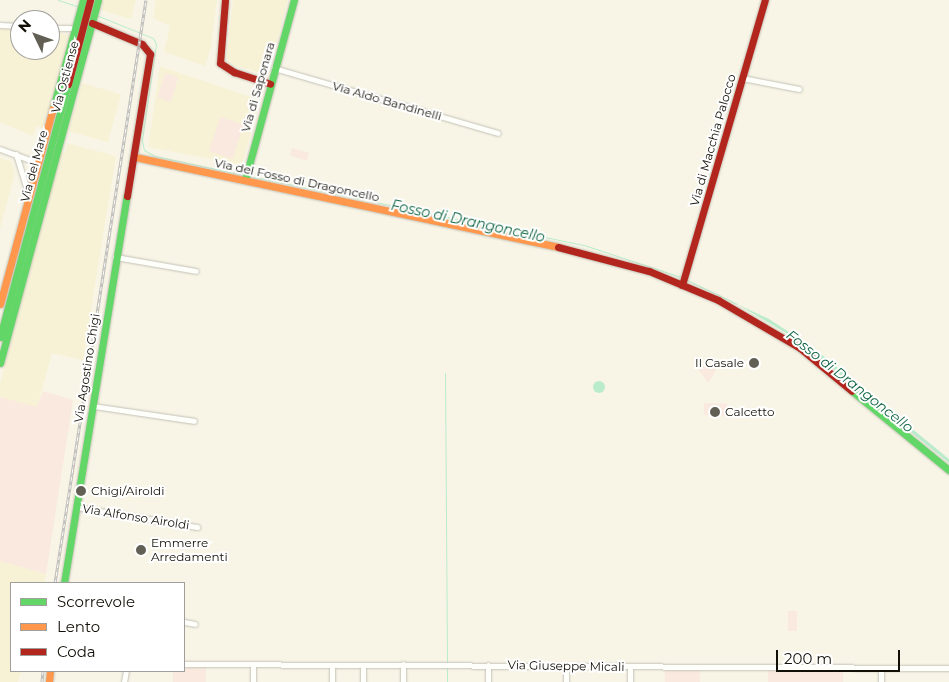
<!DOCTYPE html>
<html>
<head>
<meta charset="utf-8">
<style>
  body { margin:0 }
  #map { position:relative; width:949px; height:682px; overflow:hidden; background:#f8f5e7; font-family:Montserrat,sans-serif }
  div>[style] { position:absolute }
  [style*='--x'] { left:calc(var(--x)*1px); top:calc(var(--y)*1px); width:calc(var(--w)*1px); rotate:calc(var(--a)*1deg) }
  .built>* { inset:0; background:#f7f2d6; transform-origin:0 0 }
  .green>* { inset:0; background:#fae9de; transform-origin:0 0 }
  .water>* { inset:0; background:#baeccc }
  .round { border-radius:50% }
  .stream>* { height:1px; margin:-0.5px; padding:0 0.5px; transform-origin:0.5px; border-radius:0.5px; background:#baeccc }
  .roads { filter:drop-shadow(0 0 1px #c4c2b6) drop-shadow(0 0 1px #c4c2b6) }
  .street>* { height:5px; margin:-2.5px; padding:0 2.5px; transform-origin:2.5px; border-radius:2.5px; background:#fefefb }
  .fast>* { height:7px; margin:-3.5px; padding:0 3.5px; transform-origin:3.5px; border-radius:3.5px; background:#63d668 }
  .slow>* { height:7px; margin:-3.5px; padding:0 3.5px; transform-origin:3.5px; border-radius:3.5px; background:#ff974d }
  .jam>* { height:7px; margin:-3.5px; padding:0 3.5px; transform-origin:3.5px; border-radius:3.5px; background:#b3261e }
  .rail>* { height:3px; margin-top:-1.5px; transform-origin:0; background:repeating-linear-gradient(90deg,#fff 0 4px,#bfbeba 0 8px); box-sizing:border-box; border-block:1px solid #bfbeba }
  .dots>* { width:14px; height:14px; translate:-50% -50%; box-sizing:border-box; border:2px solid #fff; border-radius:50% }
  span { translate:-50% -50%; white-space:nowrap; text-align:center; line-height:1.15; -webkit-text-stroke:4px #fff; paint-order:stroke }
  .street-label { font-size:12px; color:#121006 }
  .poi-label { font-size:12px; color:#121006 }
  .right { translate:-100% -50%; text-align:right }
  .left { translate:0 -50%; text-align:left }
  .water-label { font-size:14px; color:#0e6441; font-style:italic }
  .legend { position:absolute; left:10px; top:582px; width:175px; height:90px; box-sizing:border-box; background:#fff; border:1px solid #a09f9b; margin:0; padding:6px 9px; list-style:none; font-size:15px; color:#121006 }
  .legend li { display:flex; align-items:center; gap:10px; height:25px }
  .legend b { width:25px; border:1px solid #a09f9b }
  .north { position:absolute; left:10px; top:10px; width:50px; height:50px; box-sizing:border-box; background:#fff; border:1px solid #a09f9b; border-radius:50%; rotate:312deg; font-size:14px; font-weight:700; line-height:20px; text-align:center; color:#121006 }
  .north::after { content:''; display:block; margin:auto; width:18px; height:22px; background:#626055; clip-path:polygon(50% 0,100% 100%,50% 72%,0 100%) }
  .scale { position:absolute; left:776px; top:650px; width:124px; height:22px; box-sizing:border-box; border:2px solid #121006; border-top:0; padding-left:6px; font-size:15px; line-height:18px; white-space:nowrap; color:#121006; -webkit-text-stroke:4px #fff; paint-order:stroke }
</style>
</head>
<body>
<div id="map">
  <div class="built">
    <i style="clip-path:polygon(103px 0,136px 0,131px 19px,100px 10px)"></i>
    <i style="clip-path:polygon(156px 0,217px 0,211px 47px,205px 66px,164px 52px,170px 26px,153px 18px)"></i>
    <i style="clip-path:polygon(233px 0,288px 0,270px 68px,261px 73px,232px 65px,226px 59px)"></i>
    <i style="clip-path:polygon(0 28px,20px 29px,20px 50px,50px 50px,50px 31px,70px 35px,43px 129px,36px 126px,33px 136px,0 122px)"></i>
    <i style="clip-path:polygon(160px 66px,260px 100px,242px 165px,148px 147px)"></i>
    <i style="left:82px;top:83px;width:41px;height:50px;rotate:16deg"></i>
    <i style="clip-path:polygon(67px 143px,116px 156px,83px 360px,52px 353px,37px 408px,0 397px,0 384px,25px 285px,29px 279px,27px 277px,59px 153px,65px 152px)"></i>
    <i style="clip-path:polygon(0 158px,11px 161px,15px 173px,0 229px)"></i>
    <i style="clip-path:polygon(0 561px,46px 574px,44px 583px,11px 583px,11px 671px,21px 671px,18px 682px,0 682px)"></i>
  </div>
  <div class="green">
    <i style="left:165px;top:73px;width:14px;height:26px;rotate:17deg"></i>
    <i style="left:220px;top:117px;width:25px;height:36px;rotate:18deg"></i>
    <i style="left:292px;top:148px;width:18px;height:8px;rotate:16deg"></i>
    <i style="clip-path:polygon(697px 365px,717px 369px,708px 383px,696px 366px)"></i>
    <i style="clip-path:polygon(43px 391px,73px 400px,46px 574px,0 561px,0 397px,37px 407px)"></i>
    <i style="left:704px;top:403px;width:23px;height:12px;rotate:2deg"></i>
    <i style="left:788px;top:611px;width:9px;height:20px"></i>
    <i style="clip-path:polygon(184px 664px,206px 665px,206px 682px,173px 682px,173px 671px,184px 671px)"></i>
    <i style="left:665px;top:667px;width:35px;height:15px"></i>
    <i style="left:768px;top:667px;width:75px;height:15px"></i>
  </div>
  <div class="water">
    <i style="clip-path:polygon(737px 304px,769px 319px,816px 350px,949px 459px,949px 463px,798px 340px)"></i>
    <i class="round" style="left:593px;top:381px;width:12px;height:12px"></i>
  </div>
  <div class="stream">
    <i style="--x:58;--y:0;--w:22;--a:18"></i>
    <i style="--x:96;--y:15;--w:61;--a:22"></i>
    <i style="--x:153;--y:38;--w:7;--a:63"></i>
    <i style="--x:156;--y:44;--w:97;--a:98.3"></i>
    <i style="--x:142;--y:140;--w:10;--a:79"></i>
    <i style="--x:144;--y:150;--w:13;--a:29"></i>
    <i style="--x:155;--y:156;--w:91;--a:12.1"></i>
    <i style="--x:250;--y:176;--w:344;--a:11.7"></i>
    <i style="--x:587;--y:246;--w:99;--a:18.3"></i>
    <i style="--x:687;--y:280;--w:55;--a:25.6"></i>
    <i style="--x:445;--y:373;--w:290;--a:89.6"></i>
    <i style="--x:447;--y:667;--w:15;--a:90"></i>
  </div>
  <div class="roads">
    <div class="street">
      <i style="--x:0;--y:25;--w:20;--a:3"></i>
      <i style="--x:50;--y:28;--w:20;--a:0"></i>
      <i style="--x:274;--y:68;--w:233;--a:16.2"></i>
      <i style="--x:742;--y:78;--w:58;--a:10.9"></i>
      <i style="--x:0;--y:149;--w:40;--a:20.2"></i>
      <i style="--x:16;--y:154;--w:41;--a:72.9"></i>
      <i style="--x:115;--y:257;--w:82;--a:9.8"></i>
      <i style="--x:93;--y:406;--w:102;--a:8.4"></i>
      <i style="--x:76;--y:507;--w:123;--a:9.4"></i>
      <i style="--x:184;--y:622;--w:11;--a:10"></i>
      <i style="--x:184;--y:664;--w:765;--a:0.3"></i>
      <i style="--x:253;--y:664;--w:18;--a:90"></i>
      <i style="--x:488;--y:665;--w:17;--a:90"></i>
      <i style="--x:566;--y:666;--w:16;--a:90"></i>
      <i style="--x:881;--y:668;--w:14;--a:90"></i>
      <i style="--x:124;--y:682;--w:11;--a:-80"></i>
      <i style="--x:332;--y:682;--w:17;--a:-90"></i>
      <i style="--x:363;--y:682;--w:17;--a:-90"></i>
      <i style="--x:403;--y:682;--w:18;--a:-90"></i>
      <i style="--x:630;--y:682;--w:15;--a:-90"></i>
    </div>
    <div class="fast">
      <i style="--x:53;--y:108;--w:112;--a:-74.5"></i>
      <i style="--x:245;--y:180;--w:187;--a:-74.8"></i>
      <i style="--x:0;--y:337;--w:262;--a:-75"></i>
      <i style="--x:0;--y:363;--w:376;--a:-74.9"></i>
      <i style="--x:852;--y:391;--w:125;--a:39.2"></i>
      <i style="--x:64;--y:583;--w:392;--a:-80.8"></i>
    </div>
    <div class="slow">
      <i style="--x:135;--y:157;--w:432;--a:12"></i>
      <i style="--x:0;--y:304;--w:203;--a:-74.9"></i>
      <i style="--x:49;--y:682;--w:11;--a:-85"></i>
    </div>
    <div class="jam">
      <i style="--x:225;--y:0;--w:63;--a:94.5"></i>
      <i style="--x:220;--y:63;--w:17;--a:33"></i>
      <i style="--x:234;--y:72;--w:38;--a:18"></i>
      <i style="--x:92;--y:23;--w:54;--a:22.8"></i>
      <i style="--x:142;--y:44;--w:13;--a:51"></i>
      <i style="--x:150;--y:54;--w:144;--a:99.2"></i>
      <i style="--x:68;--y:84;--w:87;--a:-75.3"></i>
      <i style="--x:558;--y:247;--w:94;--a:14.8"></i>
      <i style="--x:649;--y:271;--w:75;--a:22.8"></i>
      <i style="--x:718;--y:300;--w:95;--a:30.3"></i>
      <i style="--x:800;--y:348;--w:67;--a:39.6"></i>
      <i style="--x:682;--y:285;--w:297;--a:-73.8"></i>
    </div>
  </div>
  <div class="rail">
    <i style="--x:55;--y:583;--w:590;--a:-81.13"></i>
    <i style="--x:42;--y:682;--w:11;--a:-85"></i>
  </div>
  <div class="dots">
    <i style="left:754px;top:363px;background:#626055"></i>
    <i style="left:715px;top:412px;background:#626055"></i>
    <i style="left:81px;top:491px;background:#626055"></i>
    <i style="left:141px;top:550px;background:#626055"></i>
  </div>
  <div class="street-label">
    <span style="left:65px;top:77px;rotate:-75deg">Via Ostiense</span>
    <span style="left:258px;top:87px;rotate:-74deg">Via di Saponara</span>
    <span style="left:387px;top:101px;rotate:16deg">Via Aldo Bandinelli</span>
    <span style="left:713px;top:140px;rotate:-74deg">Via di Macchia Palocco</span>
    <span style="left:34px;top:166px;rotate:-75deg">Via del Mare</span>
    <span style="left:297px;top:180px;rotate:12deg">Via del Fosso di Dragoncello</span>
    <span style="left:87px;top:368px;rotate:-81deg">Via Agostino Chigi</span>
    <span style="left:136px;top:517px;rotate:9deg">Via Alfonso Airoldi</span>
    <span style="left:566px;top:666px;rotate:1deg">Via Giuseppe Micali</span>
  </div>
  <div class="poi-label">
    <span class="right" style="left:744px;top:363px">Il Casale</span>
    <span class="left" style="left:725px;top:412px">Calcetto</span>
    <span class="left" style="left:91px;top:491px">Chigi/Airoldi</span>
    <span class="left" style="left:151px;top:550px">Emmerre<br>Arredamenti</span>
  </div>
  <div class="water-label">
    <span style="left:468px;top:221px;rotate:12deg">Fosso di Drangoncello</span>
    <span style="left:850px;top:381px;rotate:38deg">Fosso di Drangoncello</span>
  </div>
  <ul class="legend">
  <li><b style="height:6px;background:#63d668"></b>Scorrevole</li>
  <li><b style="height:6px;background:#ff974d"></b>Lento</li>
  <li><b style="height:6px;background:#b3261e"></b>Coda</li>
  </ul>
  <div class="north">N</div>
  <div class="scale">200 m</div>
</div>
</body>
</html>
